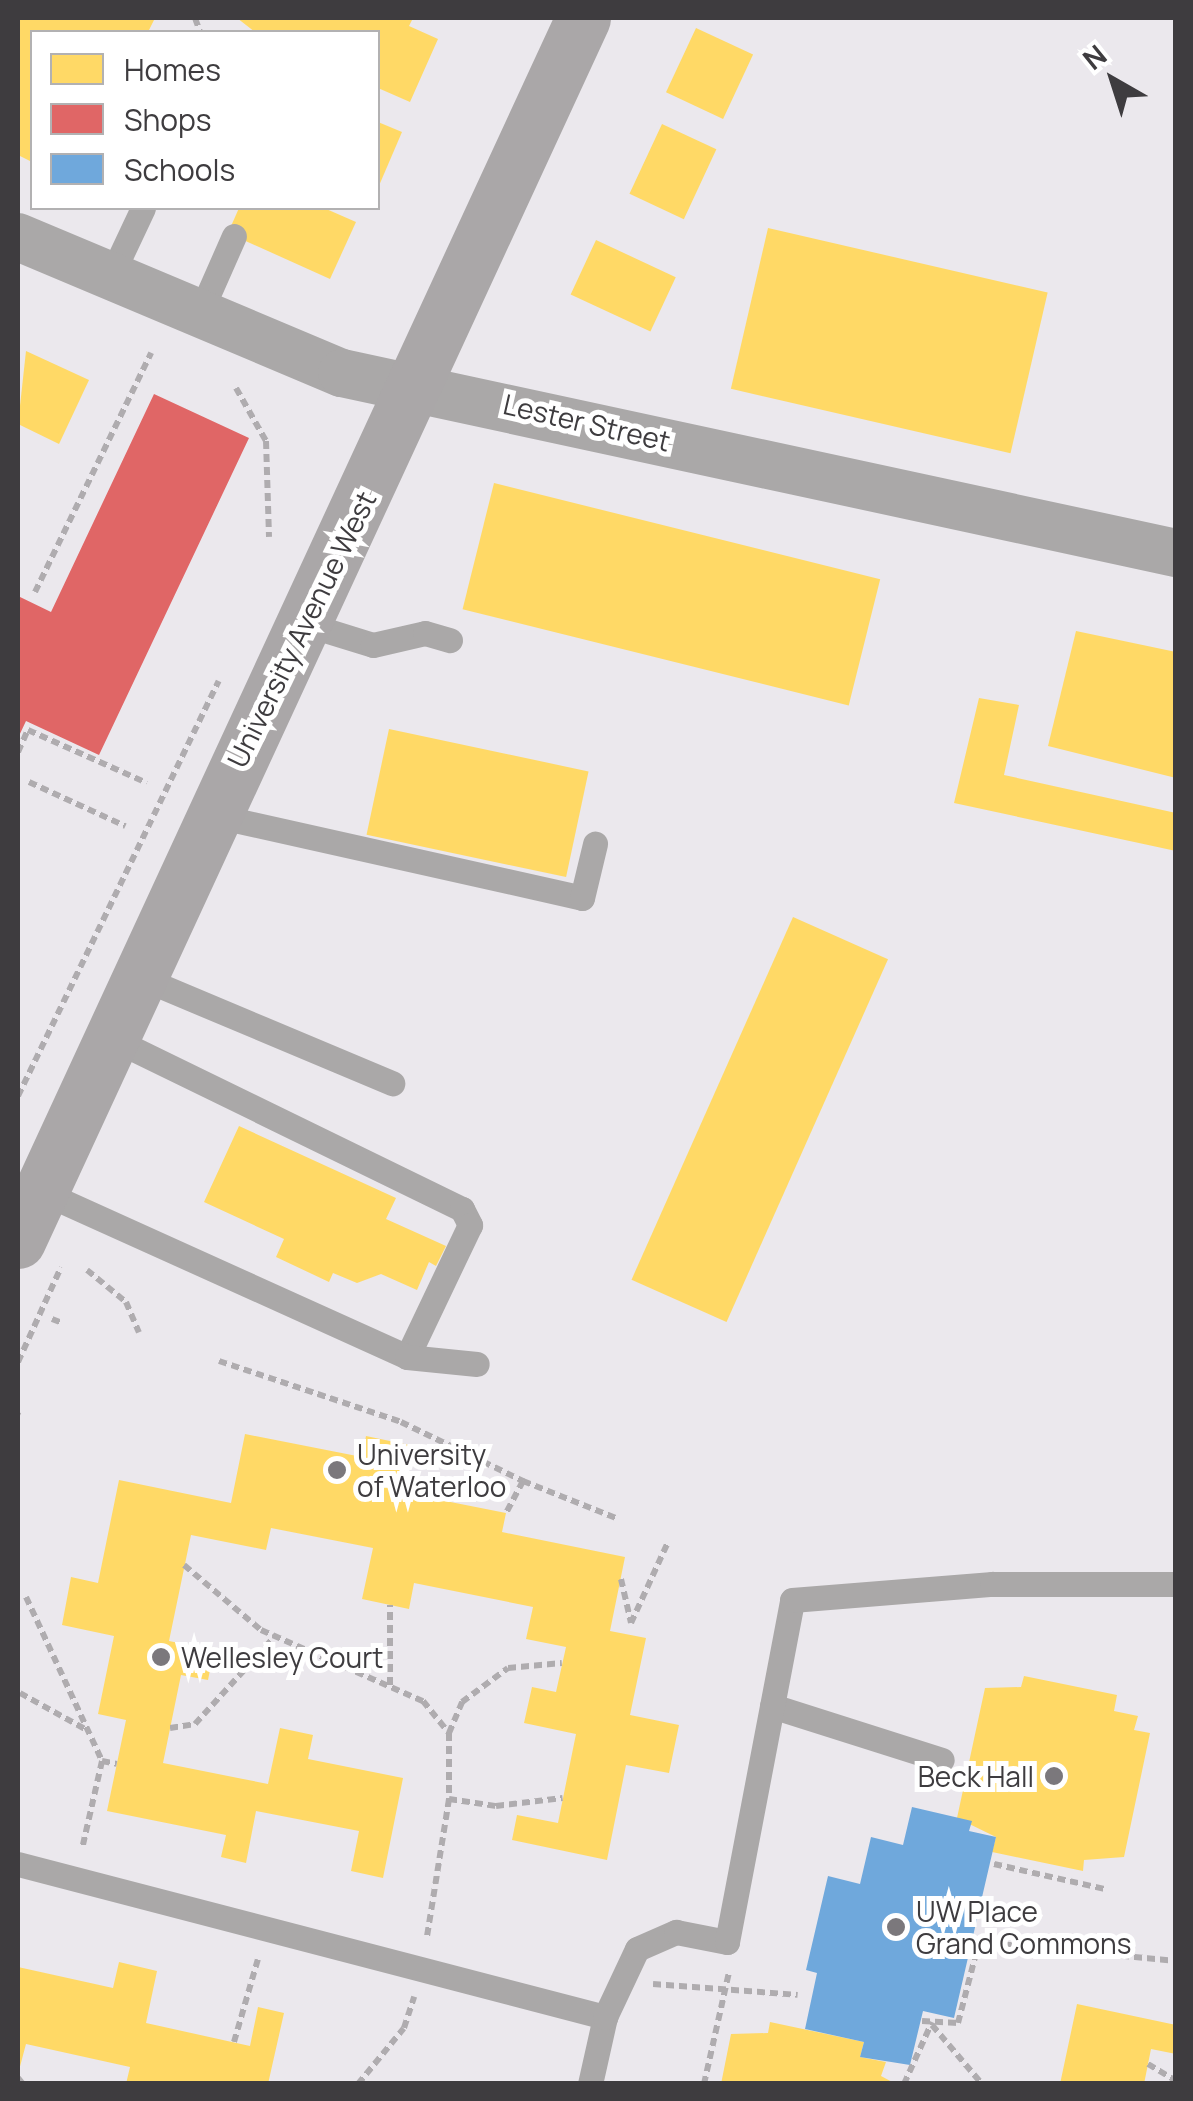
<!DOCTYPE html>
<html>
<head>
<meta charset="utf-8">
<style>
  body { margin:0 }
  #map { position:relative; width:1193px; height:2101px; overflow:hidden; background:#ebe8ed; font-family:Manrope,sans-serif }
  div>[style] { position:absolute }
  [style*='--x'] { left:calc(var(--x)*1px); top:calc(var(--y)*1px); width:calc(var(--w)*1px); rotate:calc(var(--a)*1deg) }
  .homes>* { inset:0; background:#ffd966; transform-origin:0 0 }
  .shops>* { inset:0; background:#e06666 }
  .schools>* { inset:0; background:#6fa8dc }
  .path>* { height:6px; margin-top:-3px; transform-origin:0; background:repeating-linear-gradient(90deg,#afacaf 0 8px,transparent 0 13px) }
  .service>* { height:25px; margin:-12.5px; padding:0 12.5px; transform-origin:12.5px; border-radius:12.5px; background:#aaa8a8 }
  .minor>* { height:48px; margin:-24px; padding:0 24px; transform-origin:24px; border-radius:24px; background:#aaa8a8 }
  .secondary>* { height:55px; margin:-27.5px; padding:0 27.5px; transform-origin:27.5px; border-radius:27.5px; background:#aaa7a8 }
  .dots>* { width:28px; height:28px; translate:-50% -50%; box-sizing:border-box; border:5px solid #fff; border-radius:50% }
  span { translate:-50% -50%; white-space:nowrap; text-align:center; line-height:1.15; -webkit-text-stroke:10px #fff; paint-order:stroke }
  .street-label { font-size:28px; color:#3e3c3f }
  .poi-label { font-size:28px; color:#3e3c3f }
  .left { translate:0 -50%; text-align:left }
  .right { translate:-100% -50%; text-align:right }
  .frame { position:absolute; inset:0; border:20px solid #3e3c3f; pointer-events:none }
  .legend { position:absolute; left:30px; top:30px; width:350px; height:180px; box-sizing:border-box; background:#fff; border:2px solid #b2b1b2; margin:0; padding:12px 18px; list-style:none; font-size:30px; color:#3e3c3f }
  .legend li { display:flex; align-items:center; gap:20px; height:50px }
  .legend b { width:50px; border:2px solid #b2b1b2 }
  .north { position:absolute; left:1063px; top:30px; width:100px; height:100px; -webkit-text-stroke:8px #fff; paint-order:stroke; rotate:321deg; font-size:28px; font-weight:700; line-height:40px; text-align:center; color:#3e3c3f }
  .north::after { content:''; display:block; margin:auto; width:35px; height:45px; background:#3e3c3f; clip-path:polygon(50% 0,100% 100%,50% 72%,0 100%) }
</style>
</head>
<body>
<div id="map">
  <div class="homes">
    <i style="clip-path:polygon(18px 18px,155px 18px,148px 32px,32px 32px,32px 162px,18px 155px)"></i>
    <i style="clip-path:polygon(237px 18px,413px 18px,409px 26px,438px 39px,410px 102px,378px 88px,378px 32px,255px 32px)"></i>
    <i style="left:696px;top:28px;width:63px;height:71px;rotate:25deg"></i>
    <i style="clip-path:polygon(378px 122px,402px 132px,378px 188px)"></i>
    <i style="left:662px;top:124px;width:60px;height:77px;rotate:25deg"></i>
    <i style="clip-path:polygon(239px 208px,324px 208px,356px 222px,330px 279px,228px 233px)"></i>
    <i style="left:768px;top:228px;width:287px;height:165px;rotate:13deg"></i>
    <i style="left:596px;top:240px;width:88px;height:60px;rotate:25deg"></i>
    <i style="clip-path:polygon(26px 351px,89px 380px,59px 444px,18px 424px)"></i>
    <i style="left:494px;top:483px;width:398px;height:130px;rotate:14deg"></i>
    <i style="clip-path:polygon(1076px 631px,1176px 652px,1176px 778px,1048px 746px)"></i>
    <i style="clip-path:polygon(979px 698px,1019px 705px,1004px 775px,1176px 813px,1176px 851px,954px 803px)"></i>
    <i style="left:389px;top:729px;width:204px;height:108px;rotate:12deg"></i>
    <i style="left:793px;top:917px;width:104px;height:397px;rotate:24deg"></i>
    <i style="clip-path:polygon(239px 1126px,396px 1198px,386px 1219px,446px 1246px,436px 1266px,429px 1262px,417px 1290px,381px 1274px,357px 1283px,333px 1273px,329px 1282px,276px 1257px,284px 1239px,204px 1202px)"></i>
    <i style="clip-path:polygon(245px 1434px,362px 1457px,366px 1436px,409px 1445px,400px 1492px,506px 1513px,502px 1532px,625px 1557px,610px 1631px,646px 1638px,630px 1715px,679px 1725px,669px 1773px,626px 1765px,607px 1860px,512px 1840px,517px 1815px,558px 1823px,576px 1734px,524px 1723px,532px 1687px,556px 1692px,566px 1647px,526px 1639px,533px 1607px,414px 1583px,409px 1609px,362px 1599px,373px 1548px,271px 1528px,266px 1550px,191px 1535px,169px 1641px,214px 1650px,208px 1680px,181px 1675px,163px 1763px,268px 1784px,280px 1728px,313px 1735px,308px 1759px,403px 1778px,383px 1878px,351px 1871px,359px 1831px,256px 1811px,246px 1863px,221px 1857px,226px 1835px,107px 1811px,126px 1720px,98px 1714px,114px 1636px,62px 1625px,71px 1577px,98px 1583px,119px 1480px,231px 1503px)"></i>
    <i style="clip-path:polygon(1024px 1676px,1117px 1695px,1114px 1711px,1138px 1716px,1134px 1730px,1150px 1733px,1124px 1857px,1084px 1860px,1083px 1871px,992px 1852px,996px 1837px,957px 1818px,985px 1688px,1021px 1687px)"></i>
    <i style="clip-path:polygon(119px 1962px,157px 1971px,146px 2023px,250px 2046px,258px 2007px,284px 2013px,268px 2084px,126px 2084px,130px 2067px,26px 2044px,18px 2074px,18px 1967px,113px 1988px)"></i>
    <i style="clip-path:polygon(1077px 2004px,1176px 2025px,1176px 2054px,1151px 2049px,1144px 2084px,1060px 2084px)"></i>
    <i style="clip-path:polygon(770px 2022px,864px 2042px,860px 2057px,886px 2062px,881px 2076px,896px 2084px,721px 2084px,731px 2034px,768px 2033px)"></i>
  </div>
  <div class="shops">
    <i style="clip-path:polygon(154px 394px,249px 438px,99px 755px,26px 721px,18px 738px,18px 596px,51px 612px)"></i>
  </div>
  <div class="schools">
    <i style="clip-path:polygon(912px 1807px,972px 1821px,969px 1831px,996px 1837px,954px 2018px,923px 2011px,910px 2065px,860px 2057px,864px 2042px,805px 2029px,817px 1973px,806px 1970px,828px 1876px,860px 1884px,871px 1837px,903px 1845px)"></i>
  </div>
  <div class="path">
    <i style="--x:195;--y:18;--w:15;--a:70"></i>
    <i style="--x:236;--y:388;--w:61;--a:60.5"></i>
    <i style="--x:266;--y:441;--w:96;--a:88.2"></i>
    <i style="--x:35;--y:592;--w:266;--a:-64.1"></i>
    <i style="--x:18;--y:752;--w:24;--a:-66"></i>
    <i style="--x:28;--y:730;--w:130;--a:24"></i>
    <i style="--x:29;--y:782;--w:106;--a:24.6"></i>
    <i style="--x:18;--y:1096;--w:461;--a:-64.2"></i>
    <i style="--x:87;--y:1270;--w:50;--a:39.4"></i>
    <i style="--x:126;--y:1302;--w:33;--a:67"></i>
    <i style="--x:52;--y:1319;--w:9;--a:21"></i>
    <i style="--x:219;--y:1361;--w:192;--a:18.5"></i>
    <i style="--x:401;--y:1422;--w:136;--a:25.8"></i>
    <i style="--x:523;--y:1481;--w:36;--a:118"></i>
    <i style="--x:18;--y:1362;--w:104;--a:-65.6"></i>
    <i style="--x:18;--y:1415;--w:2;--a:27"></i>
    <i style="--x:523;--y:1481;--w:100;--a:21.7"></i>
    <i style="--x:184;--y:1565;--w:101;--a:40.2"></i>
    <i style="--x:261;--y:1630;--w:177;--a:23.7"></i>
    <i style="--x:423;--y:1701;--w:41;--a:50.9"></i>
    <i style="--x:449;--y:1733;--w:66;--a:90"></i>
    <i style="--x:449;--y:1799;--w:139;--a:99.1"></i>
    <i style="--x:621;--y:1579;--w:45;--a:77.2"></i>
    <i style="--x:631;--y:1623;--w:89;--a:-65.4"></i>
    <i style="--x:26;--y:1597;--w:181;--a:65.1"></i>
    <i style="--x:102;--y:1761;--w:90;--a:102.8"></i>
    <i style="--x:390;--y:1685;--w:80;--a:-90"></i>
    <i style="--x:20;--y:1693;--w:74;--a:29"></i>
    <i style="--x:170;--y:1728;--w:25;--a:-9"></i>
    <i style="--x:195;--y:1724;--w:120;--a:-47.7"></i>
    <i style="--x:449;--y:1733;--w:34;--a:-67"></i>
    <i style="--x:462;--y:1702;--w:57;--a:-36.5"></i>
    <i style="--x:508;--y:1668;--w:54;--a:-5.3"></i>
    <i style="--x:102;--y:1761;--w:15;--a:11"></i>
    <i style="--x:449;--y:1799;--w:48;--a:8.5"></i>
    <i style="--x:496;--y:1806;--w:67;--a:-6.8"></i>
    <i style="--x:994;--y:1864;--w:114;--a:12.7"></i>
    <i style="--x:653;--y:1984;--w:145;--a:4.3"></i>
    <i style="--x:922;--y:2021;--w:36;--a:3"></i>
    <i style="--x:958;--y:2023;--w:84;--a:-75.5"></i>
    <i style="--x:979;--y:1942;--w:198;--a:5.5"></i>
    <i style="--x:932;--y:2025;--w:77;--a:49.7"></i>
    <i style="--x:234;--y:2042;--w:86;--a:-73.9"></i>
    <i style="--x:1148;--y:2064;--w:33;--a:31"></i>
    <i style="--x:18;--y:2078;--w:8;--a:50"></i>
    <i style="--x:358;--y:2084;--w:72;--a:-50.6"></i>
    <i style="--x:404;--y:2028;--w:33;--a:-72"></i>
    <i style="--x:704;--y:2084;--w:115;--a:-77.4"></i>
    <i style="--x:904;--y:2084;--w:68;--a:-65.7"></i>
  </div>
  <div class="service">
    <i style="--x:111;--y:276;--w:75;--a:-64.8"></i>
    <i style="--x:200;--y:313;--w:84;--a:-66.2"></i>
    <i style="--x:302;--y:623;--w:74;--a:17.2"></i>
    <i style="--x:373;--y:645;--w:53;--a:-13"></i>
    <i style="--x:425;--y:633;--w:26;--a:16"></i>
    <i style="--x:212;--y:815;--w:379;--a:12.6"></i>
    <i style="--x:582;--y:898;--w:56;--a:-76.5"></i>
    <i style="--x:137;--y:976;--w:277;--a:22.8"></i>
    <i style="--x:109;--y:1037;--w:393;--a:26"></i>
    <i style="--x:462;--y:1209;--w:18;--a:63"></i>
    <i style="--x:470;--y:1225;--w:146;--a:115.5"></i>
    <i style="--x:40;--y:1191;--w:403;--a:24.3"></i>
    <i style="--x:407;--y:1357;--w:70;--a:5.7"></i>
    <i style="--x:772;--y:1706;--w:178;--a:17.6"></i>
    <i style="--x:18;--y:1864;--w:607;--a:14.61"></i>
    <i style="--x:605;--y:2017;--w:69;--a:102.6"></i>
    <i style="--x:605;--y:2017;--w:75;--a:-64.8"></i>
    <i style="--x:637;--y:1949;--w:43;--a:-23.6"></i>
    <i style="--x:676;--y:1932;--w:52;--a:11.1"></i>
    <i style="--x:727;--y:1942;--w:348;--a:-79.2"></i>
    <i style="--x:792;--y:1600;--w:201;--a:-4.6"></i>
    <i style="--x:992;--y:1584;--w:184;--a:0"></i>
  </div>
  <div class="minor">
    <i style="--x:18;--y:237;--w:351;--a:22.8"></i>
    <i style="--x:342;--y:373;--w:853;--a:12.18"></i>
  </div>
  <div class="secondary">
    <i style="--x:18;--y:1241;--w:1347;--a:-65.2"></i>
  </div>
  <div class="dots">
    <i style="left:337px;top:1470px;background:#7b787c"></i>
    <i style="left:161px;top:1657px;background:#7b787c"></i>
    <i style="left:1054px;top:1776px;background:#7b787c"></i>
    <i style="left:896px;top:1927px;background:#7b787c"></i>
  </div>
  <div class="street-label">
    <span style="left:587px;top:422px;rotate:13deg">Lester Street</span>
    <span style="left:301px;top:629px;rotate:-64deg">University Avenue West</span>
  </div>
  <div class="poi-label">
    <span class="left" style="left:357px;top:1470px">University<br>of Waterloo</span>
    <span class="left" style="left:181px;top:1657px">Wellesley Court</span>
    <span class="right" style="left:1034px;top:1776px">Beck Hall</span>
    <span class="left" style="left:916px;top:1927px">UW Place<br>Grand Commons</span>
  </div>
  <div class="frame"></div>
  <ul class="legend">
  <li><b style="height:28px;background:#ffd966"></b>Homes</li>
  <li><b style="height:28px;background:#e06666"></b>Shops</li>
  <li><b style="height:28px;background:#6fa8dc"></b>Schools</li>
  </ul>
  <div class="north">N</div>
</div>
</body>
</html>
